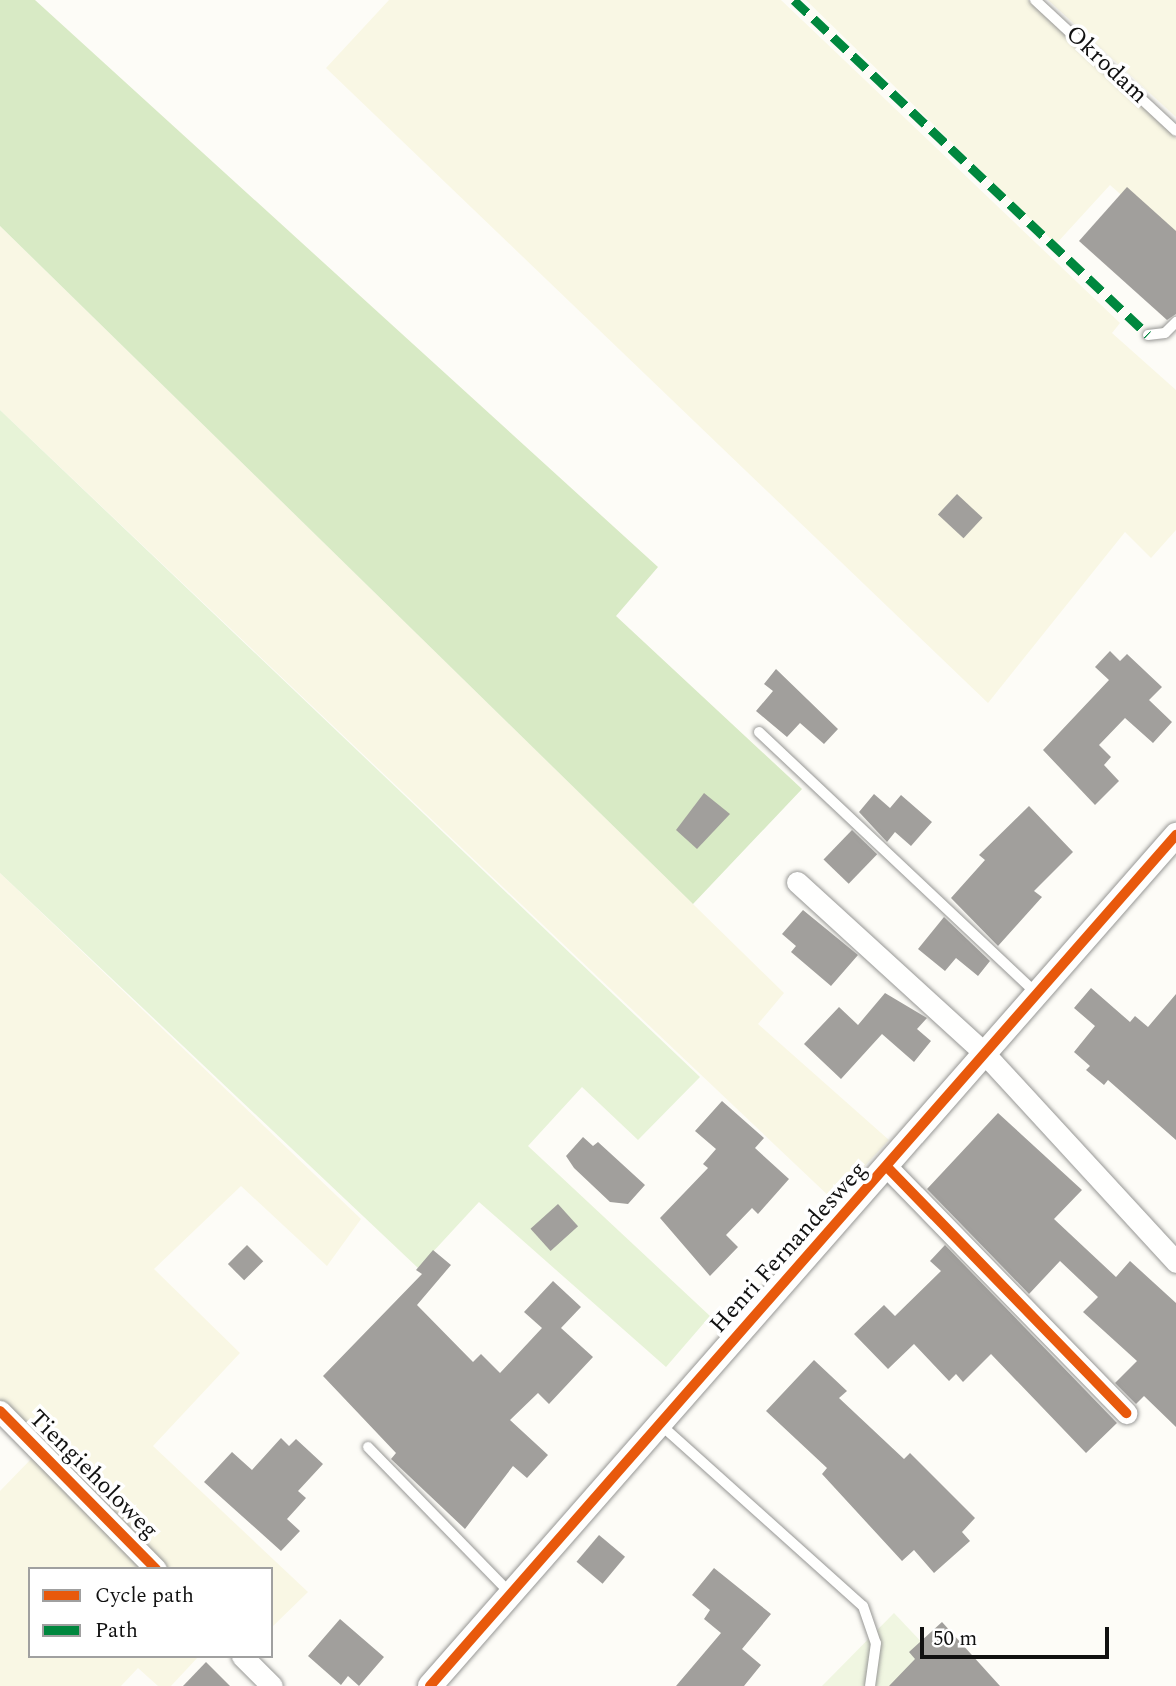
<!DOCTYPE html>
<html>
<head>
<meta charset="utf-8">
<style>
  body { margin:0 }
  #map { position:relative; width:1176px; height:1686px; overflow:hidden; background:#fdfcf7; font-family:Spectral,serif }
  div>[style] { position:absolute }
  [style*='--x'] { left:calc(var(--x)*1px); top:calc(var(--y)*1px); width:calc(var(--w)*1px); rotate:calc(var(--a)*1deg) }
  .farmland>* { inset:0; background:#f9f7e4 }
  .green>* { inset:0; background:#e7f3d7 }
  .forest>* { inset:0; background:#d8eac5 }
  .pitch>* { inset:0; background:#f0f6e1 }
  .building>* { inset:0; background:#a19f9c; transform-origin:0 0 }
  .roads { filter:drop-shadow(0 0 2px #979795) drop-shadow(0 0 2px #979795) }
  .service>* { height:10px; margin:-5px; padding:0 5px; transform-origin:5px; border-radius:5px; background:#fffffe }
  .minor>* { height:21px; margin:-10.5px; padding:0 10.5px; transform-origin:10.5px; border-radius:10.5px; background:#fffffe }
  .tertiary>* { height:24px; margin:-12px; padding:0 12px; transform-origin:12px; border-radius:12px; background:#fffffe }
  .quiet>* { height:9px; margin-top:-4.5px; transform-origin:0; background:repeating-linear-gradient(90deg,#00873e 0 18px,transparent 0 27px) }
  .cycleway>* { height:10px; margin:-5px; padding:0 5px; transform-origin:5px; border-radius:5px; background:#e8590c }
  span { translate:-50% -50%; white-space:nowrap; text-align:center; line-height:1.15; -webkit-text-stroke:7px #fff; paint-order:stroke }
  .street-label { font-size:24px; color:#111 }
  .legend { position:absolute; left:28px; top:1567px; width:245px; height:91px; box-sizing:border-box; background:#fff; border:2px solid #a0a0a0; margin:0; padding:9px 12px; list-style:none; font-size:21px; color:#111 }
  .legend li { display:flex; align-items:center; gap:14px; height:35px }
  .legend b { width:35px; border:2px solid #a0a0a0 }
  .scale { position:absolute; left:920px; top:1627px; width:189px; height:32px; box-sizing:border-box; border:4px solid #111; border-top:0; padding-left:9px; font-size:21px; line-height:24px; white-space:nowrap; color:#111; -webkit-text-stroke:5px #fff; paint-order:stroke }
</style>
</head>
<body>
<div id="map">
  <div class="farmland">
    <i style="clip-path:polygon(389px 0,781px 0,1120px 323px,1112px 333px,1176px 390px,1176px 530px,1151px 558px,1125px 532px,988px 703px,326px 68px)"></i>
    <i style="clip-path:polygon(806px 0,1028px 0,1176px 138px,1176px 243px,1110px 185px,1056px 244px)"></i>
    <i style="clip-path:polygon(1048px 0,1176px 0,1176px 117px)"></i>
    <i style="clip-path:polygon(0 226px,784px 993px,758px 1024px,889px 1140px,833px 1200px,0 410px)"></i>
    <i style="clip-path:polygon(0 873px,361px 1219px,327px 1266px,241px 1186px,154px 1269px,240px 1353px,153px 1446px,308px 1592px,271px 1628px,271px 1569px,166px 1569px,0 1404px)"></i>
    <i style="clip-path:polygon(33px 1457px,145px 1569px,30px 1569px,30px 1656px,199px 1656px,171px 1686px,158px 1686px,138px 1668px,121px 1686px,0 1686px,0 1491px)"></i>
  </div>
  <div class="green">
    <i style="clip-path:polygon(0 410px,700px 1077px,638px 1140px,582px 1087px,528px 1146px,710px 1316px,666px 1367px,479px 1202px,418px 1268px,0 873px)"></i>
  </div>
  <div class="forest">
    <i style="clip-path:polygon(0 0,35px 0,658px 567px,616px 616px,802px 789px,693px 904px,0 226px)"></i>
  </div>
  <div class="pitch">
    <i style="clip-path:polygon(894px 1613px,963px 1686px,822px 1686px)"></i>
  </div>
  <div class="building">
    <i style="clip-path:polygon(1127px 187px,1176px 231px,1176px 314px,1167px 320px,1079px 241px)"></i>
    <i style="left:957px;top:494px;width:35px;height:28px;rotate:43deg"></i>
    <i style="clip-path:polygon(1110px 651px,1120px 661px,1127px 654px,1162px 687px,1149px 700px,1172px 722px,1153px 743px,1125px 718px,1099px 745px,1111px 757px,1104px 765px,1119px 781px,1095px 805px,1043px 750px,1109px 680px,1095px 667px)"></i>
    <i style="clip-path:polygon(776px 669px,838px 729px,824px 744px,800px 723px,787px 737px,756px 711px,773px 691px,764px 684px)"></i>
    <i style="clip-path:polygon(704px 793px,730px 814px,697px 849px,676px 830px)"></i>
    <i style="clip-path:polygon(874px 794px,890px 808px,901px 795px,932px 822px,911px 846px,895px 832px,887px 842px,859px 812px)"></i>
    <i style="clip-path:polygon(1029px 806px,1073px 852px,1034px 891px,1042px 897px,998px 946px,951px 898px,985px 860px,979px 855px)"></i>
    <i style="left:852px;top:830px;width:35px;height:41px;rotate:44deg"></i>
    <i style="clip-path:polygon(803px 910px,858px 955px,831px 986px,791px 952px,796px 946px,782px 934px)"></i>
    <i style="clip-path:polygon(944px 917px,990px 961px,978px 976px,956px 958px,945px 971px,918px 949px)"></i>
    <i style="clip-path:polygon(1091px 988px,1130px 1022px,1135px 1016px,1148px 1027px,1176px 994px,1176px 1140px,1108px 1080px,1104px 1085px,1086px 1070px,1090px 1066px,1074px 1052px,1095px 1026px,1074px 1008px)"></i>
    <i style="clip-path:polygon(885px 993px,927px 1018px,917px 1029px,931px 1041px,914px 1062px,882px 1034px,841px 1079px,804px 1044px,839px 1007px,858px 1025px)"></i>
    <i style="clip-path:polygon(722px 1101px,764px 1138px,755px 1148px,789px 1179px,758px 1214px,752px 1208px,726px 1235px,738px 1247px,710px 1276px,660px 1218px,708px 1168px,703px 1164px,716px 1149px,695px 1131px)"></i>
    <i style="clip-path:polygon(998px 1113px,1082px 1190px,1054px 1219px,1116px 1277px,1130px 1261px,1176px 1303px,1176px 1427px,1144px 1396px,1136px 1404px,1115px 1383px,1137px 1361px,1083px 1312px,1098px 1297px,1060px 1261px,1029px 1294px,927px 1189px)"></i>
    <i style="clip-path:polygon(583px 1137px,593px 1146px,598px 1142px,645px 1185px,628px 1204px,610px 1202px,574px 1168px,566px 1156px)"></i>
    <i style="left:558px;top:1204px;width:30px;height:37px;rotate:48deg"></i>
    <i style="left:247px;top:1245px;width:23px;height:27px;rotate:45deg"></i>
    <i style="clip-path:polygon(945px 1245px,1117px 1423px,1086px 1453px,991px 1354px,963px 1382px,956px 1374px,949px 1381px,914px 1344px,888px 1369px,854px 1334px,884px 1305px,895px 1316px,941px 1271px,930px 1261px)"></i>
    <i style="clip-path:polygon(433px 1250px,451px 1265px,417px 1305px,473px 1362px,481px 1354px,500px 1373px,542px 1328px,524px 1312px,553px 1281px,581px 1307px,561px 1328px,593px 1357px,549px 1404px,538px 1393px,510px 1420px,548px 1455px,527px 1478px,513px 1466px,465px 1529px,391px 1459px,396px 1453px,323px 1376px,422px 1274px,416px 1270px)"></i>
    <i style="clip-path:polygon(814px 1360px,847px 1391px,839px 1398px,904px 1459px,910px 1453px,975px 1518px,962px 1532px,970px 1541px,934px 1573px,914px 1550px,902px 1561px,822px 1474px,827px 1468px,766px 1411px)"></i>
    <i style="clip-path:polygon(281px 1438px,289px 1446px,296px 1439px,323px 1464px,298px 1491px,306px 1498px,287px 1519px,300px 1531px,281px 1551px,204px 1482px,232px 1452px,252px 1470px)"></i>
    <i style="left:599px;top:1535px;width:34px;height:35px;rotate:40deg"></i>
    <i style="clip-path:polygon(714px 1568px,771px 1614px,742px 1649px,761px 1665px,744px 1686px,676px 1686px,721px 1633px,704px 1619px,710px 1610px,692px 1595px)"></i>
    <i style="clip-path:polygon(340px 1619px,384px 1657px,359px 1686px,348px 1676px,341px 1685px,308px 1656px)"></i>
    <i style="clip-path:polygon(942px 1622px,1000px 1686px,889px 1686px,915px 1659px,909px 1652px)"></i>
    <i style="clip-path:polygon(206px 1662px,230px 1686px,183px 1686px)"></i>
  </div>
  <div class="roads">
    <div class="service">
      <i style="--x:1035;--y:0;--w:192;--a:42.9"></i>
      <i style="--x:1148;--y:335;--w:17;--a:-7"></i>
      <i style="--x:1165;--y:333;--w:16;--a:-45"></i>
      <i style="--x:759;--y:732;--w:379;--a:43.3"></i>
      <i style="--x:661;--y:1425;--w:271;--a:41.9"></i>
      <i style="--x:863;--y:1606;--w:39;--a:71"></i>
      <i style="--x:876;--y:1643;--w:43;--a:97.9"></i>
      <i style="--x:368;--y:1447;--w:205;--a:45.8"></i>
    </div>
    <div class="minor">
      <i style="--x:797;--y:882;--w:253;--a:42.4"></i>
      <i style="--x:984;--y:1053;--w:284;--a:47.4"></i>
      <i style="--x:888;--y:1168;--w:342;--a:45.8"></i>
      <i style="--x:0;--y:1411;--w:222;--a:45.4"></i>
      <i style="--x:242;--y:1656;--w:42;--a:45"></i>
    </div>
    <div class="tertiary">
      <i style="--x:430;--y:1686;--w:1132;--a:-48.76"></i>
    </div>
  </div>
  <div class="quiet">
    <i style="--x:794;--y:0;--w:487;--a:43.4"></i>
  </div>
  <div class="cycleway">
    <i style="--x:888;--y:1168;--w:342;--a:45.8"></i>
    <i style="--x:0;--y:1411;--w:222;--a:45.4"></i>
    <i style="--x:430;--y:1686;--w:1132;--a:-48.76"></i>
  </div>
  <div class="street-label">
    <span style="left:1106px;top:65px;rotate:43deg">Okrodam</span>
    <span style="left:789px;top:1248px;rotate:-48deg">Henri Fernandesweg</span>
    <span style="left:93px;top:1475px;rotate:45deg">Tiengieholoweg</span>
  </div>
  <ul class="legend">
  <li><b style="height:9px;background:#e8590c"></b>Cycle path</li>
  <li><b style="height:9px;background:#00873e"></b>Path</li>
  </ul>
  <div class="scale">50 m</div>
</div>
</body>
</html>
